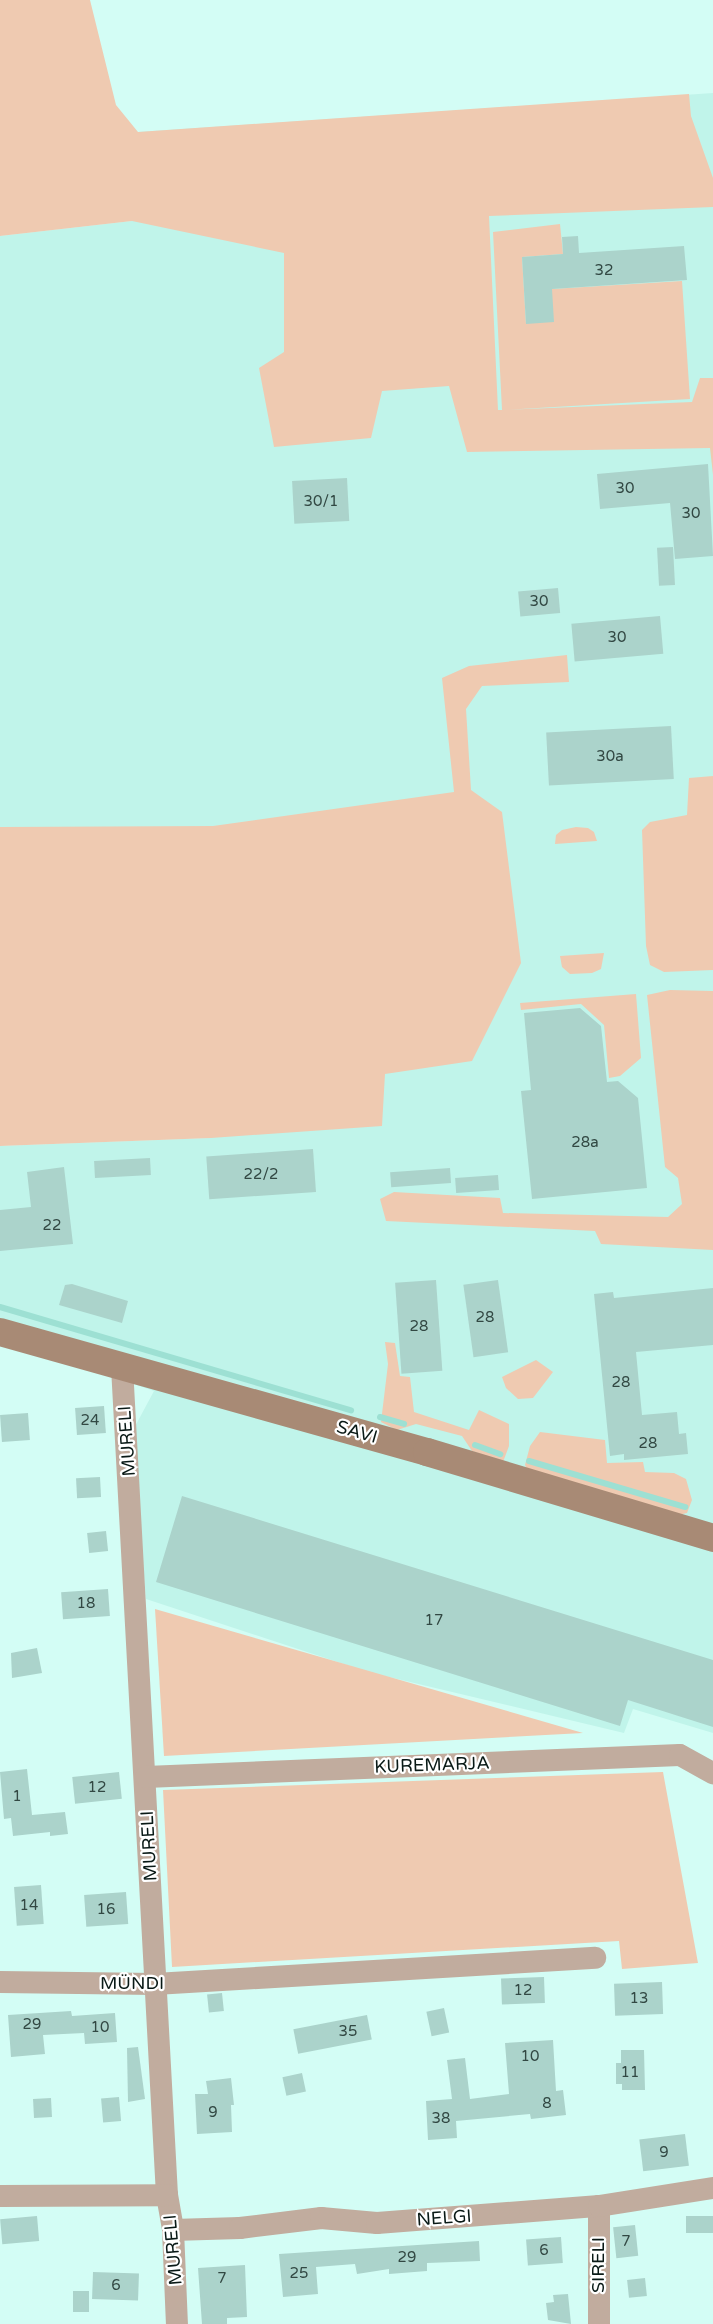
<!DOCTYPE html>
<html>
<head>
<meta charset="utf-8">
<style>
  body { margin:0 }
  #map { position:relative; width:713px; height:2324px; overflow:hidden; background:#d3fdf5; font-family:"Varela Round",sans-serif }
  div>[style] { position:absolute }
  [style*='--x'] { left:calc(var(--x)*1px); top:calc(var(--y)*1px); width:calc(var(--w)*1px); rotate:calc(var(--a)*1deg) }
  .built>* { inset:0; background:#c0f4ea }
  .green>* { inset:0; background:#efcab1 }
  .stream>* { height:6px; margin:-3px; padding:0 3px; transform-origin:3px; border-radius:3px; background:#9de0d3 }
  .building>* { inset:0; background:#abd3cb; transform-origin:0 0 }
  .street>* { height:22px; margin:-11px; padding:0 11px; transform-origin:11px; border-radius:11px; background:#c1ac9e }
  .secondary>* { height:28px; margin:-14px; padding:0 14px; transform-origin:14px; border-radius:14px; background:#a88a75 }
  span { translate:-50% -50%; white-space:nowrap; text-align:center; line-height:1.15; -webkit-text-stroke:4.5px #fff; paint-order:stroke }
  .number-label { font-size:15px; color:#324843 }
  .number-label span { -webkit-text-stroke-width:0 }
  .street-label { font-size:18px; color:#091916 }
</style>
</head>
<body>
<div id="map">
  <div class="built">
    <i style="clip-path:polygon(713px 93px,713px 1733px,633px 1709px,624px 1733px,368px 1672px,146px 1599px,132px 1432px,154px 1391px,0 1338px,0 1146px,210px 1138px,213px 827px,0 827px,0 236px,132px 221px,138px 132px)"></i>
  </div>
  <div class="green">
    <i style="clip-path:polygon(0 0,90px 0,116px 105px,138px 132px,689px 94px,691px 116px,713px 178px,713px 207px,489px 216px,498px 410px,502px 410px,493px 232px,560px 224px,563px 254px,522px 257px,526px 324px,552px 289px,682px 281px,690px 399px,505px 410px,692px 402px,700px 378px,713px 378px,713px 475px,710px 448px,467px 452px,449px 386px,382px 391px,371px 438px,274px 447px,259px 368px,284px 352px,284px 253px,132px 221px,0 236px)"></i>
    <i style="clip-path:polygon(567px 655px,569px 682px,482px 686px,466px 709px,471px 790px,502px 812px,521px 963px,472px 1061px,385px 1074px,382px 1126px,211px 1138px,0 1146px,0 827px,213px 826px,454px 792px,442px 678px,469px 666px)"></i>
    <i style="clip-path:polygon(713px 776px,713px 970px,664px 972px,650px 965px,646px 946px,642px 830px,650px 822px,687px 815px,689px 778px)"></i>
    <i style="clip-path:polygon(576px 827px,588px 828px,594px 832px,597px 841px,555px 844px,556px 835px,562px 830px)"></i>
    <i style="clip-path:polygon(604px 953px,601px 969px,592px 973px,570px 974px,562px 967px,560px 956px)"></i>
    <i style="clip-path:polygon(670px 990px,713px 991px,713px 1250px,601px 1244px,595px 1231px,386px 1221px,380px 1199px,394px 1192px,500px 1198px,503px 1213px,668px 1217px,682px 1204px,678px 1178px,665px 1167px,647px 995px)"></i>
    <i style="clip-path:polygon(636px 994px,641px 1058px,620px 1076px,609px 1078px,604px 1025px,581px 1004px,521px 1010px,520px 1003px)"></i>
    <i style="clip-path:polygon(385px 1342px,395px 1343px,400px 1376px,410px 1377px,414px 1412px,469px 1430px,479px 1410px,509px 1424px,509px 1446px,503px 1462px,472px 1451px,462px 1436px,416px 1424px,397px 1430px,381px 1422px,388px 1364px)"></i>
    <i style="clip-path:polygon(536px 1360px,553px 1372px,533px 1398px,518px 1399px,506px 1388px,502px 1377px)"></i>
    <i style="clip-path:polygon(540px 1432px,605px 1440px,607px 1463px,643px 1462px,645px 1472px,674px 1473px,686px 1479px,692px 1500px,687px 1513px,678px 1515px,529px 1473px,525px 1465px,530px 1446px)"></i>
    <i style="clip-path:polygon(155px 1609px,583px 1733px,164px 1756px)"></i>
    <i style="clip-path:polygon(663px 1772px,698px 1963px,622px 1969px,619px 1941px,172px 1967px,163px 1790px)"></i>
  </div>
  <div class="stream">
    <i style="--x:0;--y:1307;--w:366;--a:16.4"></i>
    <i style="--x:380;--y:1417;--w:25;--a:16"></i>
    <i style="--x:475;--y:1445;--w:27;--a:20"></i>
    <i style="--x:529;--y:1461;--w:163;--a:16.4"></i>
  </div>
  <div class="building">
    <i style="clip-path:polygon(578px 236px,579px 253px,684px 246px,687px 280px,552px 289px,554px 322px,526px 324px,522px 257px,563px 254px,562px 237px)"></i>
    <i style="clip-path:polygon(708px 464px,713px 556px,675px 559px,670px 503px,600px 509px,597px 474px)"></i>
    <i style="left:347px;top:478px;width:43px;height:55px;rotate:87deg"></i>
    <i style="left:673px;top:547px;width:38px;height:16px;rotate:87deg"></i>
    <i style="left:558px;top:588px;width:25px;height:40px;rotate:85deg"></i>
    <i style="left:660px;top:616px;width:38px;height:89px;rotate:85deg"></i>
    <i style="left:671px;top:726px;width:53px;height:125px;rotate:87deg"></i>
    <i style="clip-path:polygon(580px 1008px,601px 1026px,607px 1082px,618px 1081px,638px 1098px,647px 1188px,532px 1199px,521px 1091px,531px 1090px,524px 1013px)"></i>
    <i style="left:313px;top:1149px;width:43px;height:107px;rotate:86deg"></i>
    <i style="left:150px;top:1158px;width:17px;height:56px;rotate:87deg"></i>
    <i style="clip-path:polygon(64px 1167px,73px 1244px,0 1251px,0 1210px,31px 1207px,27px 1172px)"></i>
    <i style="left:450px;top:1168px;width:15px;height:60px;rotate:86deg"></i>
    <i style="left:498px;top:1175px;width:15px;height:43px;rotate:86deg"></i>
    <i style="left:436px;top:1280px;width:91px;height:41px;rotate:86deg"></i>
    <i style="left:498px;top:1280px;width:73px;height:35px;rotate:82deg"></i>
    <i style="clip-path:polygon(72px 1284px,128px 1301px,122px 1323px,59px 1305px,65px 1285px)"></i>
    <i style="clip-path:polygon(713px 1288px,713px 1345px,636px 1352px,642px 1415px,677px 1412px,679px 1434px,686px 1433px,688px 1454px,624px 1460px,624px 1454px,610px 1456px,594px 1294px,613px 1292px,614px 1298px)"></i>
    <i style="left:104px;top:1406px;width:27px;height:29px;rotate:86deg"></i>
    <i style="left:28px;top:1413px;width:27px;height:28px;rotate:86deg"></i>
    <i style="left:100px;top:1477px;width:20px;height:24px;rotate:87deg"></i>
    <i style="clip-path:polygon(182px 1496px,713px 1660px,713px 1727px,628px 1700px,620px 1726px,156px 1582px)"></i>
    <i style="left:106px;top:1531px;width:20px;height:19px;rotate:84deg"></i>
    <i style="left:108px;top:1589px;width:27px;height:47px;rotate:86deg"></i>
    <i style="clip-path:polygon(37px 1648px,42px 1673px,12px 1678px,11px 1653px)"></i>
    <i style="clip-path:polygon(27px 1769px,32px 1815px,65px 1812px,68px 1834px,50px 1836px,50px 1832px,13px 1836px,11px 1818px,4px 1819px,0 1772px)"></i>
    <i style="left:119px;top:1772px;width:27px;height:47px;rotate:84deg"></i>
    <i style="left:41px;top:1885px;width:39px;height:27px;rotate:86deg"></i>
    <i style="left:126px;top:1892px;width:32px;height:42px;rotate:86deg"></i>
    <i style="left:544px;top:1977px;width:26px;height:43px;rotate:88deg"></i>
    <i style="left:662px;top:1982px;width:32px;height:48px;rotate:88deg"></i>
    <i style="left:222px;top:1993px;width:18px;height:15px;rotate:84deg"></i>
    <i style="left:444px;top:2008px;width:25px;height:18px;rotate:78deg"></i>
    <i style="clip-path:polygon(71px 2011px,72px 2016px,115px 2013px,117px 2042px,85px 2044px,84px 2033px,43px 2035px,45px 2054px,11px 2057px,8px 2015px)"></i>
    <i style="left:367px;top:2015px;width:25px;height:75px;rotate:79deg"></i>
    <i style="clip-path:polygon(553px 2040px,556px 2091px,563px 2090px,566px 2115px,531px 2119px,530px 2114px,456px 2121px,457px 2138px,428px 2140px,426px 2101px,452px 2099px,447px 2060px,465px 2058px,470px 2099px,509px 2094px,505px 2043px)"></i>
    <i style="clip-path:polygon(138px 2047px,145px 2099px,128px 2102px,127px 2048px)"></i>
    <i style="clip-path:polygon(621px 2050px,644px 2050px,645px 2090px,622px 2090px,622px 2084px,616px 2084px,616px 2063px,621px 2063px)"></i>
    <i style="left:302px;top:2073px;width:19px;height:20px;rotate:78deg"></i>
    <i style="clip-path:polygon(231px 2078px,234px 2105px,231px 2105px,232px 2132px,197px 2134px,195px 2094px,208px 2094px,206px 2081px)"></i>
    <i style="left:119px;top:2097px;width:24px;height:18px;rotate:85deg"></i>
    <i style="left:51px;top:2098px;width:19px;height:18px;rotate:87deg"></i>
    <i style="left:685px;top:2134px;width:32px;height:46px;rotate:83deg"></i>
    <i style="left:37px;top:2216px;width:25px;height:37px;rotate:85deg"></i>
    <i style="left:713px;top:2216px;width:17px;height:27px;rotate:90deg"></i>
    <i style="left:635px;top:2225px;width:31px;height:22px;rotate:84deg"></i>
    <i style="left:561px;top:2237px;width:26px;height:35px;rotate:86deg"></i>
    <i style="clip-path:polygon(479px 2241px,480px 2261px,427px 2263px,427px 2271px,389px 2274px,389px 2269px,357px 2274px,355px 2264px,316px 2267px,318px 2294px,283px 2297px,279px 2254px)"></i>
    <i style="clip-path:polygon(245px 2265px,247px 2317px,227px 2318px,227px 2324px,202px 2324px,198px 2268px)"></i>
    <i style="left:93px;top:2272px;width:46px;height:27px;rotate:2deg"></i>
    <i style="left:645px;top:2278px;width:18px;height:18px;rotate:84deg"></i>
    <i style="left:73px;top:2291px;width:16px;height:21px"></i>
    <i style="clip-path:polygon(568px 2294px,571px 2324px,548px 2320px,546px 2303px,554px 2302px,553px 2295px)"></i>
  </div>
  <div class="street">
    <i style="--x:122;--y:1367;--w:829;--a:86.89"></i>
    <i style="--x:167;--y:2195;--w:36;--a:80"></i>
    <i style="--x:173;--y:2230;--w:94;--a:87.6"></i>
    <i style="--x:146;--y:1777;--w:534;--a:-2.36"></i>
    <i style="--x:680;--y:1755;--w:38;--a:29"></i>
    <i style="--x:0;--y:1982;--w:155;--a:0.7"></i>
    <i style="--x:155;--y:1984;--w:441;--a:-3.4"></i>
    <i style="--x:0;--y:2196;--w:167;--a:-0.3"></i>
    <i style="--x:599;--y:2206;--w:118;--a:90"></i>
    <i style="--x:173;--y:2230;--w:67;--a:-1.7"></i>
    <i style="--x:240;--y:2228;--w:82;--a:-7"></i>
    <i style="--x:321;--y:2218;--w:56;--a:5.1"></i>
    <i style="--x:377;--y:2223;--w:223;--a:-4.4"></i>
    <i style="--x:599;--y:2206;--w:115;--a:-9"></i>
  </div>
  <div class="secondary">
    <i style="--x:0;--y:1332;--w:444;--a:15.7"></i>
    <i style="--x:427;--y:1452;--w:299;--a:16.7"></i>
  </div>
  <div class="number-label">
    <span style="left:604px;top:271px">32</span>
    <span style="left:625px;top:489px">30</span>
    <span style="left:321px;top:502px">30/1</span>
    <span style="left:691px;top:514px">30</span>
    <span style="left:539px;top:602px">30</span>
    <span style="left:617px;top:638px">30</span>
    <span style="left:610px;top:757px">30a</span>
    <span style="left:585px;top:1143px">28a</span>
    <span style="left:261px;top:1175px">22/2</span>
    <span style="left:52px;top:1226px">22</span>
    <span style="left:485px;top:1318px">28</span>
    <span style="left:419px;top:1327px">28</span>
    <span style="left:621px;top:1383px">28</span>
    <span style="left:90px;top:1421px">24</span>
    <span style="left:648px;top:1444px">28</span>
    <span style="left:86px;top:1604px">18</span>
    <span style="left:434px;top:1621px">17</span>
    <span style="left:97px;top:1788px">12</span>
    <span style="left:17px;top:1797px">1</span>
    <span style="left:29px;top:1906px">14</span>
    <span style="left:106px;top:1910px">16</span>
    <span style="left:523px;top:1991px">12</span>
    <span style="left:639px;top:1999px">13</span>
    <span style="left:32px;top:2025px">29</span>
    <span style="left:100px;top:2028px">10</span>
    <span style="left:348px;top:2032px">35</span>
    <span style="left:530px;top:2057px">10</span>
    <span style="left:630px;top:2073px">11</span>
    <span style="left:547px;top:2104px">8</span>
    <span style="left:213px;top:2113px">9</span>
    <span style="left:441px;top:2119px">38</span>
    <span style="left:664px;top:2153px">9</span>
    <span style="left:626px;top:2242px">7</span>
    <span style="left:544px;top:2251px">6</span>
    <span style="left:407px;top:2258px">29</span>
    <span style="left:299px;top:2274px">25</span>
    <span style="left:222px;top:2279px">7</span>
    <span style="left:116px;top:2286px">6</span>
  </div>
  <div class="street-label">
    <span style="left:357px;top:1432px;rotate:16deg">SAVI</span>
    <span style="left:127px;top:1441px;rotate:-94deg">MURELI</span>
    <span style="left:432px;top:1765px;rotate:-2deg">KUREMARJA</span>
    <span style="left:149px;top:1846px;rotate:-93deg">MURELI</span>
    <span style="left:132px;top:1983px">MÜNDI</span>
    <span style="left:444px;top:2218px;rotate:-4deg">NELGI</span>
    <span style="left:173px;top:2250px;rotate:-95deg">MURELI</span>
    <span style="left:598px;top:2265px;rotate:-90deg">SIRELI</span>
  </div>
</div>
</body>
</html>
